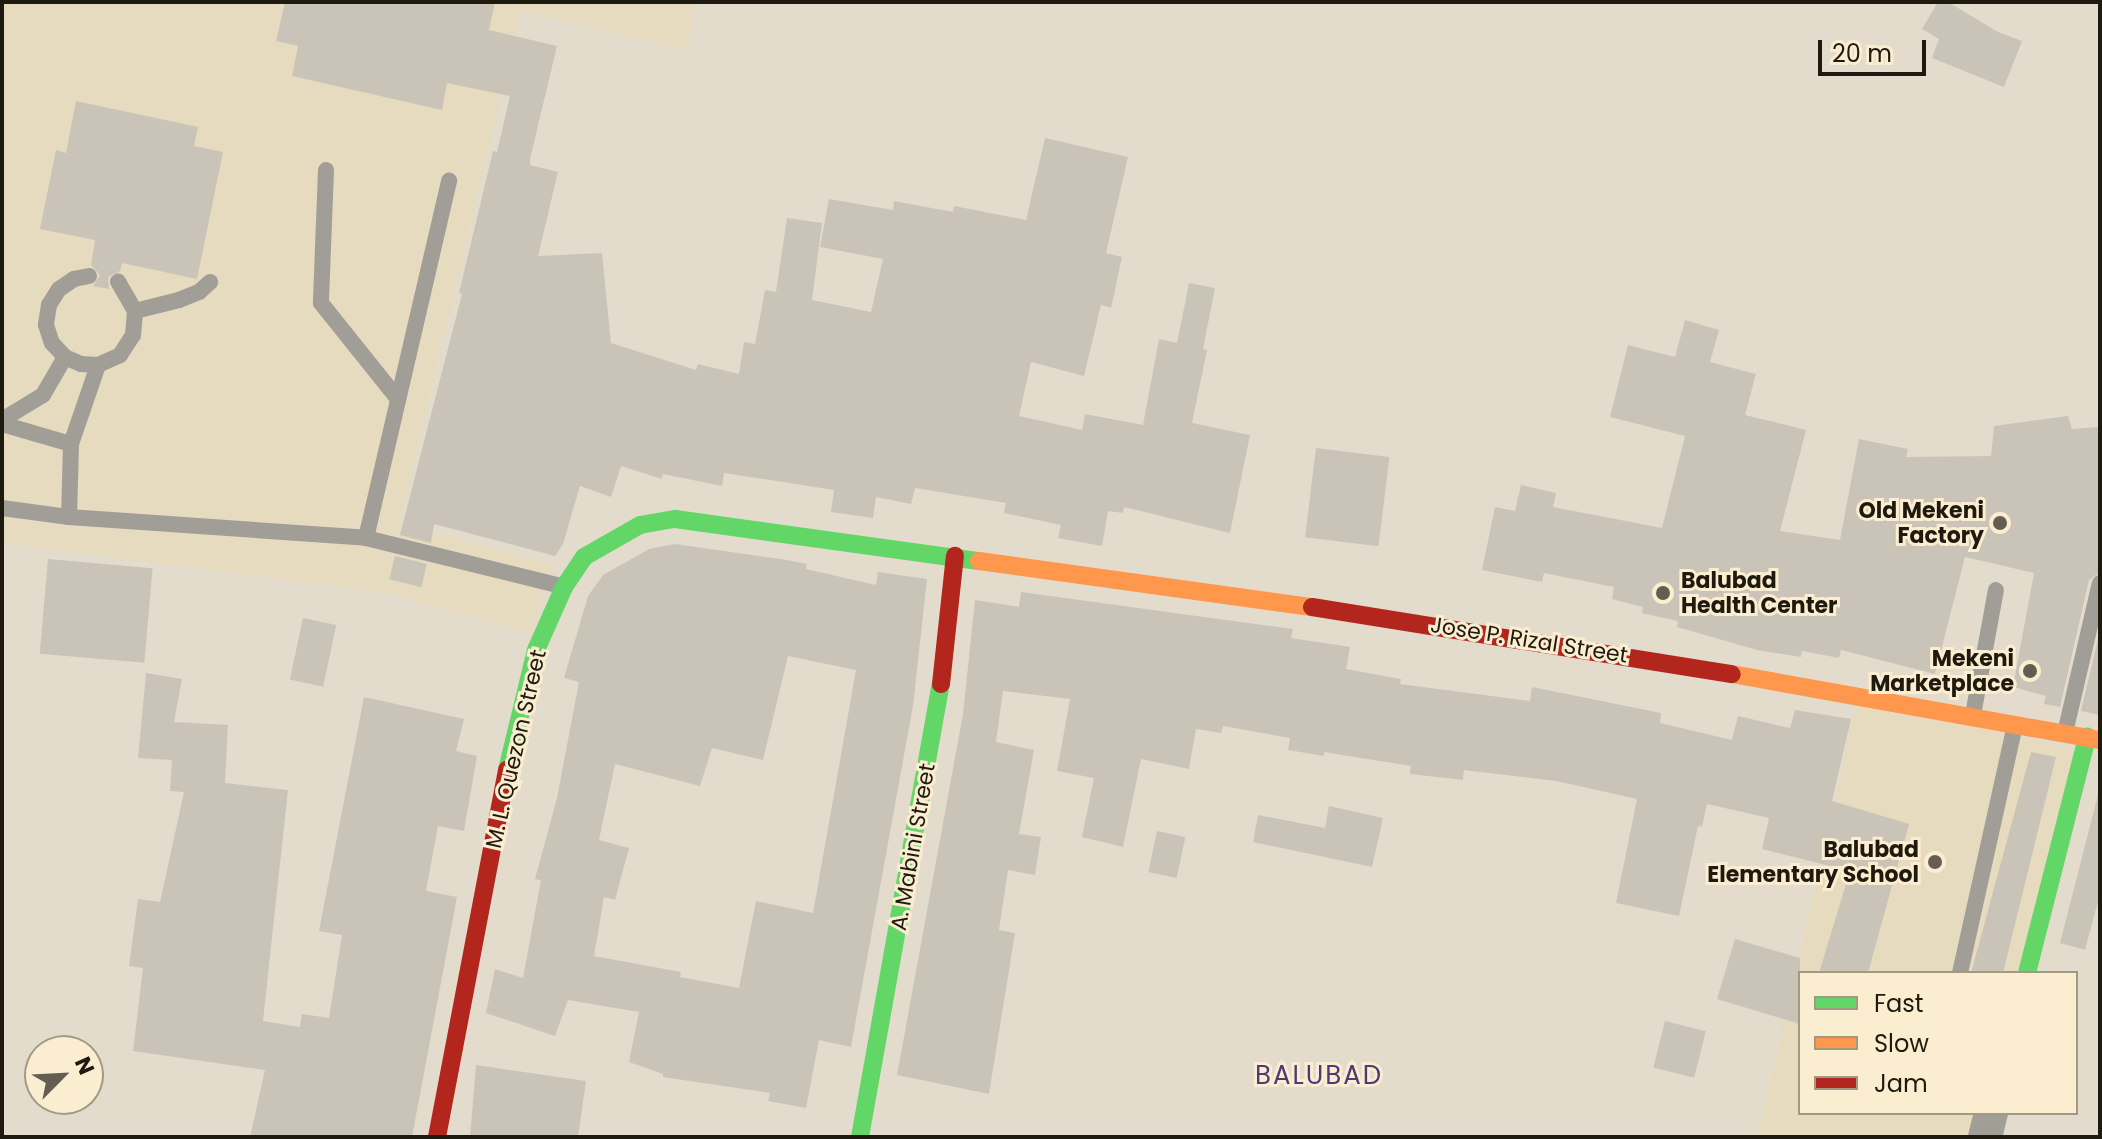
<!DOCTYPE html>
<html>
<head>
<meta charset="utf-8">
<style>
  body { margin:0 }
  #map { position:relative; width:2102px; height:1139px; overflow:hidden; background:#e3dccd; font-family:Poppins,sans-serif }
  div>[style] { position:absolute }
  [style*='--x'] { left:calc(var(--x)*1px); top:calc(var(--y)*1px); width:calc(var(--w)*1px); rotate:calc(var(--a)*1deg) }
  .built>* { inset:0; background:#e6dabf }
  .building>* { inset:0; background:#cac4b8; transform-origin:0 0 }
  .lane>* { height:16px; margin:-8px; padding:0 8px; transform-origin:8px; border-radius:8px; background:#a19e98 }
  .street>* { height:34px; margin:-17px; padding:0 17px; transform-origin:17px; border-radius:17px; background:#a19e98 }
  .fast>* { height:18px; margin:-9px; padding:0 9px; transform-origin:9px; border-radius:9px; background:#63d668 }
  .slow>* { height:18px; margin:-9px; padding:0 9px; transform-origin:9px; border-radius:9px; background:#ff974d }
  .jam>* { height:18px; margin:-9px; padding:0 9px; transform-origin:9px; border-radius:9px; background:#b3261e }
  .dots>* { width:22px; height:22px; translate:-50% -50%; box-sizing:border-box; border:4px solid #fbedd0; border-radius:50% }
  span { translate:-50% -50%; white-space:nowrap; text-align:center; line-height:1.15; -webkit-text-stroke:6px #fbedd0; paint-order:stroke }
  .poi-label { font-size:22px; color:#1f1a0f; font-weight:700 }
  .right { translate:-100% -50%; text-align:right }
  .left { translate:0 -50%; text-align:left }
  .street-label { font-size:22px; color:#1f1a0f }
  .quarter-label { font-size:26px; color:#4d3a76; letter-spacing:2px }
  .frame { position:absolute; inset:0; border:4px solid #1f1a0f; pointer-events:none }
  .legend { position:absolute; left:1798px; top:971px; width:280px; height:144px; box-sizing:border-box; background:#fbedd0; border:2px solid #a39983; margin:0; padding:10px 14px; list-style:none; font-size:24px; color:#1f1a0f }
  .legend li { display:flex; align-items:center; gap:16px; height:40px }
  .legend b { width:40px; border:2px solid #a39983 }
  .north { position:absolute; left:24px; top:1035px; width:80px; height:80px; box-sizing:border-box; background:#fbedd0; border:2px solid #a39983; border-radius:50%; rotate:66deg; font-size:22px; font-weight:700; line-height:32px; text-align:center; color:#1f1a0f }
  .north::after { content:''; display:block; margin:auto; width:28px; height:36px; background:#645e52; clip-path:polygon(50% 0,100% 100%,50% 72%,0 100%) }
  .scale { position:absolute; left:1818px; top:40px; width:108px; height:36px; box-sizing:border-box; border:4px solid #1f1a0f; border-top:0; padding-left:10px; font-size:24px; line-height:28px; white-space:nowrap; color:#1f1a0f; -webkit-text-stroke:6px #fbedd0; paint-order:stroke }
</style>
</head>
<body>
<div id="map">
  <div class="built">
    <i style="clip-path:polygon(2px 2px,696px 2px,686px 51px,521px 11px,400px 522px,553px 565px,531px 634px,386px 593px,2px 543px)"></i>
    <i style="clip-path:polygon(1858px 699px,2078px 751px,2022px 973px,1800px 973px,1800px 1113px,1986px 1113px,1980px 1137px,1757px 1137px)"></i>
  </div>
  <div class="building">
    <i style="clip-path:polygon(285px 2px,495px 2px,489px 30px,557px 46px,530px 159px,530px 165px,558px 172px,538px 256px,602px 253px,611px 343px,696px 370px,698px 364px,739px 374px,744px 342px,755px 344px,765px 290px,776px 292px,787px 218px,822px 223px,812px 300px,871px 312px,883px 259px,820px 247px,829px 199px,893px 210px,894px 201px,953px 212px,954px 206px,1026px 220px,1045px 138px,1128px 157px,1106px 253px,1122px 257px,1111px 308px,1101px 305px,1084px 376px,1031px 362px,1019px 416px,1082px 430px,1085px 414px,1143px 425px,1159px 339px,1177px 343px,1189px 283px,1215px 288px,1203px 349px,1207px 350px,1192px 423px,1250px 435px,1230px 533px,1124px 507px,1123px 513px,1108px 511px,1102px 546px,1058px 538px,1061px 525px,1004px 513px,1006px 503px,915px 488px,911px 504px,876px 497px,873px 518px,831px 512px,834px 490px,724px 473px,722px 486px,663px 474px,662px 479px,621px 466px,611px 497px,580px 486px,563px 544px,555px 556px,434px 524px,431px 543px,400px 535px,462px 294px,459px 293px,493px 151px,497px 152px,510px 96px,447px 83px,442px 110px,292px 76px,298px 46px,276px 41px)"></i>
    <i style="clip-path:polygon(1938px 2px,1948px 2px,1998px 32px,2022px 41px,2004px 87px,1932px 58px,1939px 39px,1922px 29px)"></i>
    <i style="clip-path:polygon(76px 101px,198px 127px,194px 146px,223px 152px,197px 279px,122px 263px,120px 271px,108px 277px,109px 289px,93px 286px,100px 275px,91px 265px,95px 240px,40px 229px,56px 150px,66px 153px)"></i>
    <i style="clip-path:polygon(1685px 320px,1719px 330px,1710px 362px,1756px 374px,1745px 415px,1806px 430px,1780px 531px,1840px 540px,1859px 439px,1908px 449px,1906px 457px,1991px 456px,1994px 426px,2068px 416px,2072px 429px,2100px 427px,2100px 572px,2089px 580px,2060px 707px,2044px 704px,2046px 696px,2013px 687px,2034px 573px,1965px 557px,1935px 674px,1841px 650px,1839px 658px,1802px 651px,1801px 657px,1757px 650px,1677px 627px,1678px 621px,1642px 613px,1643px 607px,1612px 599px,1614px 587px,1544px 573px,1542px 582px,1482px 570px,1495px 507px,1515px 511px,1521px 485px,1556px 493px,1553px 507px,1662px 528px,1685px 436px,1610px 417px,1628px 345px,1675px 357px)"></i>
    <i style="left:1316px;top:448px;width:74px;height:90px;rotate:7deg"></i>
    <i style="clip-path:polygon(evenodd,675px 544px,787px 560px,807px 564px,806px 569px,876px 585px,878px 572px,927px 579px,913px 706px,851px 1047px,819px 1040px,806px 1108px,768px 1101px,770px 1093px,663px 1077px,663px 1074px,629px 1062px,639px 1012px,568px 1000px,555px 1036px,486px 1013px,495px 969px,523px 978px,541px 880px,535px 879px,557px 798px,579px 682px,564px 678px,588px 596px,603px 575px,649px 549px,675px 544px,788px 656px,856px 670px,813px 913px,756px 901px,739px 988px,680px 977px,681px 972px,594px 956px,604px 897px,615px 900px,629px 848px,599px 840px,615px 764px,700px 786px,712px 748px,763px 760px,788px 656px)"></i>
    <i style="left:395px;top:556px;width:33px;height:24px;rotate:14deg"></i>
    <i style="left:48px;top:559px;width:105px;height:95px;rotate:5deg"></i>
    <i style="clip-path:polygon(1021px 592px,1293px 629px,1291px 638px,1350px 647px,1346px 669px,1401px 679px,1400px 684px,1530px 701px,1532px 687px,1661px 713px,1660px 723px,1732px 740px,1738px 716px,1790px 728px,1795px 710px,1851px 719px,1832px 801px,1909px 824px,1868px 973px,1819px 973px,1850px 871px,1762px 849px,1769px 818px,1707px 804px,1702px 827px,1698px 826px,1679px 916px,1616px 903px,1637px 799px,1556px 781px,1464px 770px,1463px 780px,1410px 774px,1411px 766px,1324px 752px,1324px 756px,1288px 750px,1290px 738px,1223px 726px,1221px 733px,1196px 729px,1189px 769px,1141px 759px,1123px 847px,1082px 837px,1094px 778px,1057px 771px,1070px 699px,1003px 691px,996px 742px,1034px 750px,1019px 834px,1041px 837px,1035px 875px,1008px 870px,999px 930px,1015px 933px,989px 1094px,897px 1075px,963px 714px,975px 600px,1019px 607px)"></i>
    <i style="left:303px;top:618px;width:34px;height:63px;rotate:12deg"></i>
    <i style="clip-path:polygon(2100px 631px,2100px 715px,2081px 711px)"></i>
    <i style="clip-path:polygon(146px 673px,182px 679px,174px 722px,228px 725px,225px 783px,288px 790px,263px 1021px,300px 1027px,302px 1014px,329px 1018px,342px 935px,319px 931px,364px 697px,464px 719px,456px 751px,477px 756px,464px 831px,438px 826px,426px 891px,457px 897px,412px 1137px,250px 1137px,265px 1070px,133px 1051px,143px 968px,129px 966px,138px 899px,160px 902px,184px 792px,170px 791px,172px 760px,138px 758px)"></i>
    <i style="clip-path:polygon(2031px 752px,2056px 757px,2003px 973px,1971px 973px)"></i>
    <i style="clip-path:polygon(2100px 787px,2100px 894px,2085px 950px,2060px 943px)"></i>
    <i style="clip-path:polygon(1329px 806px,1383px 818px,1372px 867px,1253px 842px,1258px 815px,1325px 828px)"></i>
    <i style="left:1157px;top:831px;width:29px;height:42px;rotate:12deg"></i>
    <i style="clip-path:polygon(1735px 939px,1800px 958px,1800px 1024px,1717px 999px)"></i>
    <i style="left:1665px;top:1021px;width:42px;height:48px;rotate:14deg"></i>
    <i style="clip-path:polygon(476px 1065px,586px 1081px,578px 1137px,470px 1137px)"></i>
  </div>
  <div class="lane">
    <i style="--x:326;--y:170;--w:133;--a:92.2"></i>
    <i style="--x:321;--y:303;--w:123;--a:51.3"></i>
    <i style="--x:89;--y:276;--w:15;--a:169"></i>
    <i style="--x:74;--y:279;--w:18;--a:146"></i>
    <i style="--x:59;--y:289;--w:19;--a:122"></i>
    <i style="--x:49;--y:305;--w:20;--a:99"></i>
    <i style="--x:46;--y:325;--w:19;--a:72"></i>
    <i style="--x:52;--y:343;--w:19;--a:47"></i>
    <i style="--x:65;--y:357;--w:17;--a:24"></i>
    <i style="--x:81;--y:364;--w:17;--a:3"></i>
    <i style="--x:98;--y:365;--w:24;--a:-24"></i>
    <i style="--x:120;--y:355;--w:24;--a:-57"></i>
    <i style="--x:133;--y:335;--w:24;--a:-85"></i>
    <i style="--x:135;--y:311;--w:34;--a:-120"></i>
    <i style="--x:135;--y:311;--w:45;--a:-14"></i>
    <i style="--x:179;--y:300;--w:22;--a:-22"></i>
    <i style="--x:199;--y:292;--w:15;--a:-42"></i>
    <i style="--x:2;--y:420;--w:48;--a:-31.4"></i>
    <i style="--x:43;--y:395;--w:44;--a:-59.9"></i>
    <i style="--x:2;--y:424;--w:72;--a:16.2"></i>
    <i style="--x:2;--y:508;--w:68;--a:7.7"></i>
    <i style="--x:69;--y:517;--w:298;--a:4"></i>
    <i style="--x:366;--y:538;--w:201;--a:13.8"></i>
    <i style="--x:69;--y:517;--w:73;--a:-88.4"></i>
    <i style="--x:71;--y:444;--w:83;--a:-71.1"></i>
    <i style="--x:366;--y:538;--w:367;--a:-76.9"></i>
    <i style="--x:1973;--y:715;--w:127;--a:-79.6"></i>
    <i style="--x:2065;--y:733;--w:154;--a:-76.9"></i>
    <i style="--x:1960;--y:973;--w:254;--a:-77.5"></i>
  </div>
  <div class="street">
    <i style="--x:1985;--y:1137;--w:25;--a:-76"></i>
  </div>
  <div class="fast">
    <i style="--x:507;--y:770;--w:123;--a:-76.4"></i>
    <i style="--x:536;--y:650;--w:69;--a:-66"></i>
    <i style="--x:564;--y:587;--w:36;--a:-56"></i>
    <i style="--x:584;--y:557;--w:64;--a:-29.7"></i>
    <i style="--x:640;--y:525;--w:36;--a:-10"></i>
    <i style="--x:675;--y:519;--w:307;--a:7.9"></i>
    <i style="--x:2027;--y:973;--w:244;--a:-75.7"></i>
    <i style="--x:860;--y:1137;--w:460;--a:-79.9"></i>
  </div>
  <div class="slow">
    <i style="--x:979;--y:561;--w:336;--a:7.9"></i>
    <i style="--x:1732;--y:674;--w:374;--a:10.2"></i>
  </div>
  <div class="jam">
    <i style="--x:1312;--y:607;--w:425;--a:9.1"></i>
    <i style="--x:941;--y:684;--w:129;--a:-83.8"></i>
    <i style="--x:437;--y:1137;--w:374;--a:-79.2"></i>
  </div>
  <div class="dots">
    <i style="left:2000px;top:523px;background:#645e52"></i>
    <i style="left:1663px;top:593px;background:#645e52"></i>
    <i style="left:2030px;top:671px;background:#645e52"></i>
    <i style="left:1935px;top:862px;background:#645e52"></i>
  </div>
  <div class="poi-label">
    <span class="right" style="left:1984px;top:523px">Old Mekeni<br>Factory</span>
    <span class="left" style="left:1681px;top:593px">Balubad<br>Health Center</span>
    <span class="right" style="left:2014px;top:671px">Mekeni<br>Marketplace</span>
    <span class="right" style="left:1919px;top:862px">Balubad<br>Elementary School</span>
  </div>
  <div class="street-label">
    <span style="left:1529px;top:640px;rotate:9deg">Jose P. Rizal Street</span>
    <span style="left:516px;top:749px;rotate:-77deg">M. L. Quezon Street</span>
    <span style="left:913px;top:847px;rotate:-80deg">A. Mabini Street</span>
  </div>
  <div class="quarter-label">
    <span style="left:1319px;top:1076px">BALUBAD</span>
  </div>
  <div class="frame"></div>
  <ul class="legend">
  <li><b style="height:10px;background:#63d668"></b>Fast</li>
  <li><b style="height:10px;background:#ff974d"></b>Slow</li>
  <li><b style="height:10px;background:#b3261e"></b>Jam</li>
  </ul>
  <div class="north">N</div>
  <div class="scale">20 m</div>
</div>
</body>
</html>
